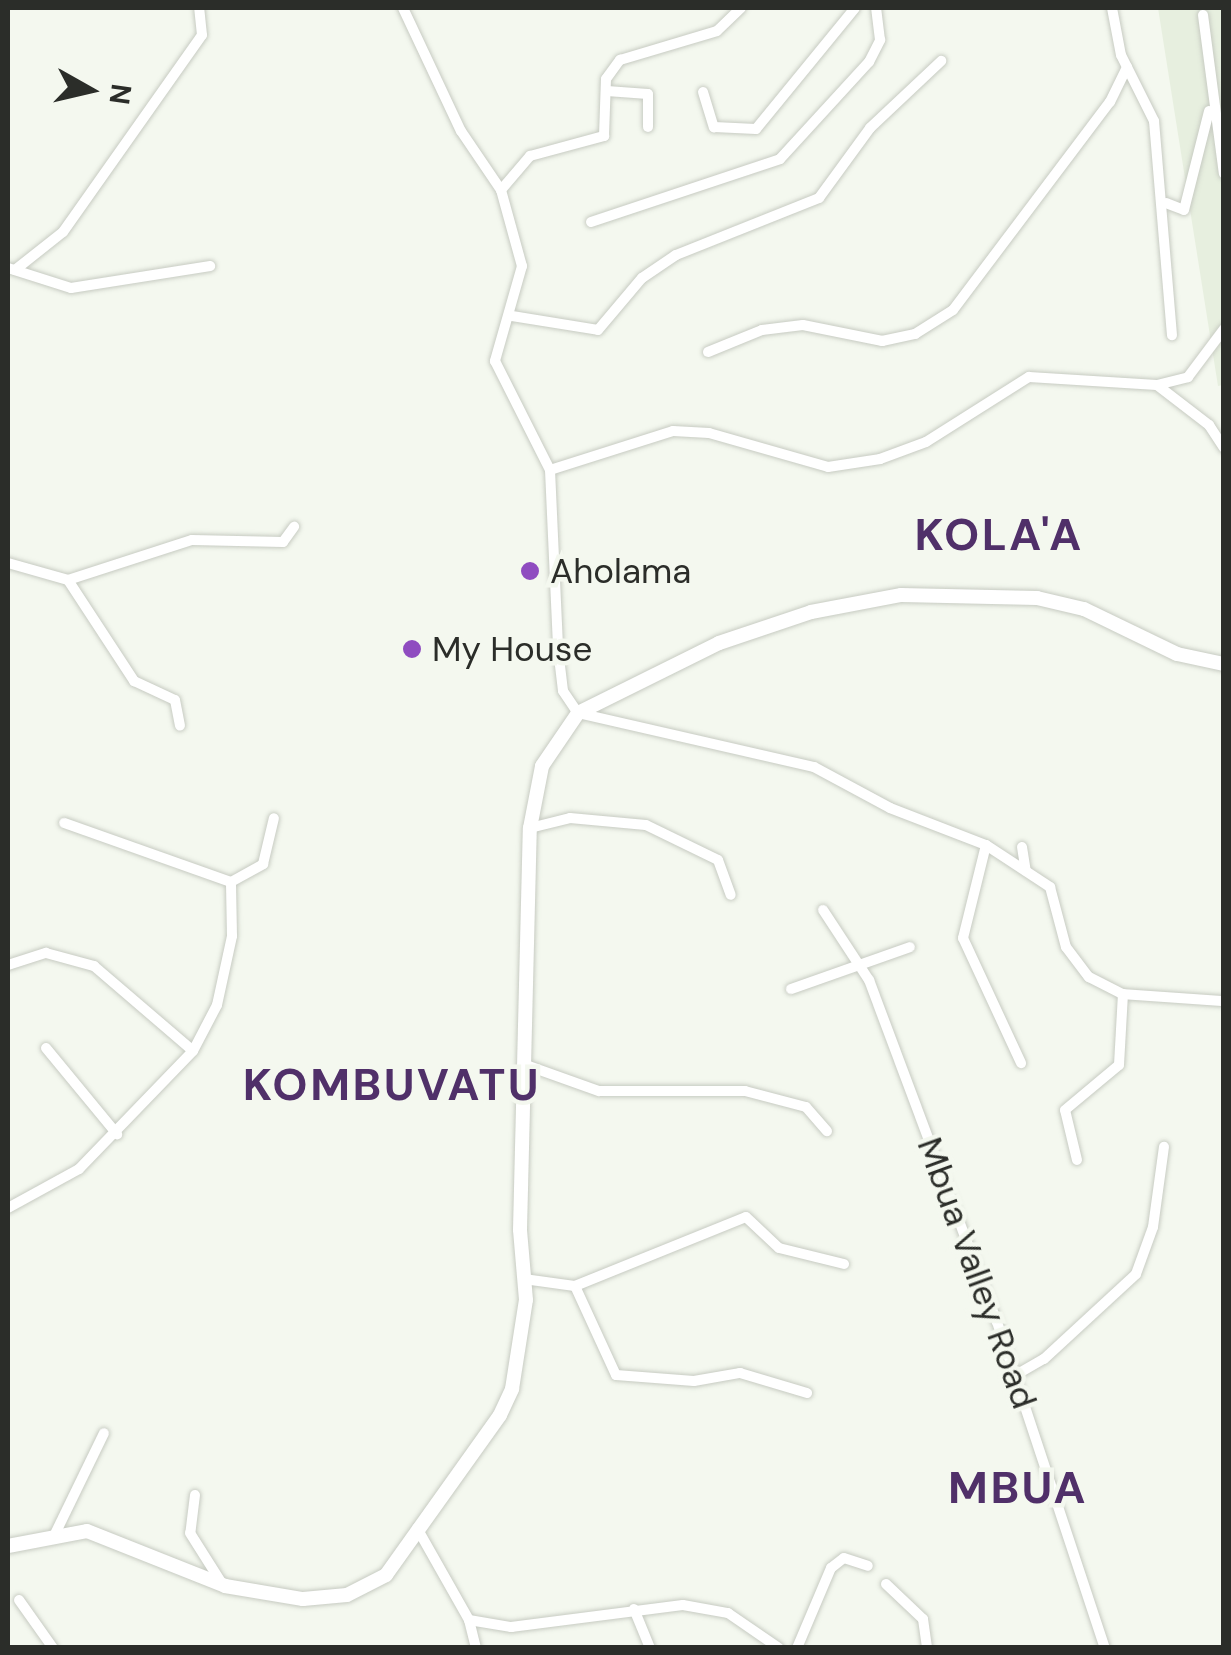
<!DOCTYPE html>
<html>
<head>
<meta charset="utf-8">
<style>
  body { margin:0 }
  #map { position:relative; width:1231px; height:1655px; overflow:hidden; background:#f4f8ef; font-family:"DM Sans",sans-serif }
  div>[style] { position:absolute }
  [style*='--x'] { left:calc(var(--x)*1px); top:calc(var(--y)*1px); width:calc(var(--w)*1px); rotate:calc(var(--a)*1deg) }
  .built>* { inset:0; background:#e7efdf }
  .roads { filter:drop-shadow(0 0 2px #c7cbc2) drop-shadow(0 0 2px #c7cbc2) }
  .street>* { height:10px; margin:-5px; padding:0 5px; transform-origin:5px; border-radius:5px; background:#fff }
  .secondary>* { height:14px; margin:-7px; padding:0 7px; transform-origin:7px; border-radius:7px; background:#fff }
  .dots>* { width:28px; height:28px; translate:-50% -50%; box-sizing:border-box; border:5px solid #f4f8ef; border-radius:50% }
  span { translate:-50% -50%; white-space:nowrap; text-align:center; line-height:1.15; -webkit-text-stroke:9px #f4f8ef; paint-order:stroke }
  .poi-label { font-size:35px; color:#2b2d29 }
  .left { translate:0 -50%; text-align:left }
  .street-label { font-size:35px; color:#2b2d29 }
  .district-label { font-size:45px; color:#503069; font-weight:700; letter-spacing:2.5px }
  .frame { position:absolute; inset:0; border:10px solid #2b2d29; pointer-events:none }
  .north { position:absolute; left:40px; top:40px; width:100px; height:100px; -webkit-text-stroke:8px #f4f8ef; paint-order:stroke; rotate:98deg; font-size:28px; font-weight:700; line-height:40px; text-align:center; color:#2b2d29 }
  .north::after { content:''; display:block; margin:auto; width:35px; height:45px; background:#2b2d29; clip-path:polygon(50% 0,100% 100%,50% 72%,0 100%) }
</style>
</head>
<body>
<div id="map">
  <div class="built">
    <i style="clip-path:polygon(1158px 8px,1223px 8px,1223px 385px,1218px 386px)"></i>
  </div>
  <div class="roads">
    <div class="street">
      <i style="--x:403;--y:8;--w:136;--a:64.8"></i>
      <i style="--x:461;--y:131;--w:71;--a:55.9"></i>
      <i style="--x:501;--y:190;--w:79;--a:74.6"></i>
      <i style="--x:522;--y:266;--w:99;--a:105.9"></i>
      <i style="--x:495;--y:361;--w:122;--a:63.2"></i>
      <i style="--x:550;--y:470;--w:179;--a:87.4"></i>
      <i style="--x:558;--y:649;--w:42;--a:83.2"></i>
      <i style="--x:563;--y:691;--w:27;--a:56"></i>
      <i style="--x:578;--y:713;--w:242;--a:12.9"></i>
      <i style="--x:814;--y:767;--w:86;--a:28.3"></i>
      <i style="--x:890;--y:808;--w:103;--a:21.1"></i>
      <i style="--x:986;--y:845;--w:77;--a:33.3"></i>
      <i style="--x:1050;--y:887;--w:62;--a:75.1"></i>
      <i style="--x:1066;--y:947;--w:38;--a:53"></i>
      <i style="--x:1089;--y:977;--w:38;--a:27"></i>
      <i style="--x:1123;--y:994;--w:101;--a:4"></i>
      <i style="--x:1112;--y:8;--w:48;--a:79.2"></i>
      <i style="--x:1121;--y:55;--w:74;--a:63.4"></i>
      <i style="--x:1154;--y:121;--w:215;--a:85.2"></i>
      <i style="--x:1203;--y:15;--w:160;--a:82.5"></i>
      <i style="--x:607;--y:91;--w:41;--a:4.2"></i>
      <i style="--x:648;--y:94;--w:33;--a:90"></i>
      <i style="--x:703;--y:92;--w:37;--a:73"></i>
      <i style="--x:714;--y:127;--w:42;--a:2.7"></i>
      <i style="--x:756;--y:129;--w:156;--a:-50.7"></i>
      <i style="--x:501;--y:190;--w:45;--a:-49.5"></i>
      <i style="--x:530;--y:156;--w:77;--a:-15.1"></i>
      <i style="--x:604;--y:136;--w:57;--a:-88"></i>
      <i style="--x:606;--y:79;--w:24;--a:-54"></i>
      <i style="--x:620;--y:60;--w:101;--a:-16.6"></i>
      <i style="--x:717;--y:31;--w:33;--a:-44"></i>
      <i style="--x:1166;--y:203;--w:19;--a:21"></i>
      <i style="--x:1184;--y:210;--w:102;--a:-75.8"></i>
      <i style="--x:591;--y:222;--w:199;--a:-18.4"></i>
      <i style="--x:780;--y:159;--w:132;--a:-47.5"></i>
      <i style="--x:869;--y:62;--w:25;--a:-63"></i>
      <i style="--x:880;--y:40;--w:32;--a:-97"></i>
      <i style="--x:8;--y:268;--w:66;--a:17.6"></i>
      <i style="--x:71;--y:288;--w:141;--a:-9"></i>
      <i style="--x:15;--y:270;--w:61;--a:-38.4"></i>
      <i style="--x:63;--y:232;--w:241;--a:-54.8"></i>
      <i style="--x:202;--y:35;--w:27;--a:-96"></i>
      <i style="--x:512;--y:316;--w:87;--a:9.2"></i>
      <i style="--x:598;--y:330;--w:68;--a:-49.8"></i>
      <i style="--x:642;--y:278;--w:41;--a:-34.1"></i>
      <i style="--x:676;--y:255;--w:154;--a:-21.7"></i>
      <i style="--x:819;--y:198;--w:87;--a:-53.9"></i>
      <i style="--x:870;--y:128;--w:98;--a:-43.3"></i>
      <i style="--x:708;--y:352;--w:58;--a:-22.2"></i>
      <i style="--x:762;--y:330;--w:41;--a:-7"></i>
      <i style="--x:803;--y:325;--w:81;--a:11.4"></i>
      <i style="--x:882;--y:341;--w:34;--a:-12"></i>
      <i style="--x:915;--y:334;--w:45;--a:-32.3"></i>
      <i style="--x:953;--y:310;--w:261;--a:-53"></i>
      <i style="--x:1110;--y:102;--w:39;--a:-64"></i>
      <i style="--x:1157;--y:385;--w:66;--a:37.6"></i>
      <i style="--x:1209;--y:425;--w:27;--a:57"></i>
      <i style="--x:550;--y:470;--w:129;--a:-17.6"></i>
      <i style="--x:673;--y:431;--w:36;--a:3"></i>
      <i style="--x:709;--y:433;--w:124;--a:15.9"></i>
      <i style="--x:828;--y:467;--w:53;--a:-8.7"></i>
      <i style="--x:880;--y:459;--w:49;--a:-20.3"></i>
      <i style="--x:926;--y:442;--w:122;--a:-32.3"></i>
      <i style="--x:1029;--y:377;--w:128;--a:3.6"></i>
      <i style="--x:1157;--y:385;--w:32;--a:-14"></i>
      <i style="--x:1188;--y:377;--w:60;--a:-53.1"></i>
      <i style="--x:8;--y:563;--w:62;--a:15.8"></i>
      <i style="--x:68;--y:580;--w:130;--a:-17.9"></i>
      <i style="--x:192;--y:540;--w:91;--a:1.3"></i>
      <i style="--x:283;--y:542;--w:19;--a:-54"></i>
      <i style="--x:68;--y:580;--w:121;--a:56.8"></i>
      <i style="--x:134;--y:681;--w:45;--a:24.9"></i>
      <i style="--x:175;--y:700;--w:26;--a:79"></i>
      <i style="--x:530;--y:828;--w:41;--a:-14"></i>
      <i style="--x:570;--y:818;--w:76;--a:5.3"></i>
      <i style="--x:646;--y:825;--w:80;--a:25.9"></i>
      <i style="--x:718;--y:860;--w:37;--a:70"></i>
      <i style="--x:986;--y:845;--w:96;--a:103.9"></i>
      <i style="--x:963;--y:938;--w:138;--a:65.1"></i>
      <i style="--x:1022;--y:847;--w:24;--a:81"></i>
      <i style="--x:231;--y:882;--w:37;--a:-29"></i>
      <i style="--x:263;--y:864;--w:47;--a:-76.6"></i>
      <i style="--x:823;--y:910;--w:84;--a:56.7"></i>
      <i style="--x:869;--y:980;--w:365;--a:69.5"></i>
      <i style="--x:997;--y:1322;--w:343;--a:71.7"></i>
      <i style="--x:8;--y:965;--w:40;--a:-18"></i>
      <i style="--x:46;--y:953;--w:50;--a:15.2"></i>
      <i style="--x:94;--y:966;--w:130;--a:40.6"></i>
      <i style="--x:791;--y:989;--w:126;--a:-19.4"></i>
      <i style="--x:46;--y:1048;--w:112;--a:50.5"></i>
      <i style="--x:523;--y:1064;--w:81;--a:19.6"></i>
      <i style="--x:599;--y:1091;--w:146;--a:0"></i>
      <i style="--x:745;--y:1091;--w:63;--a:14.7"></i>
      <i style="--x:806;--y:1107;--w:32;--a:49"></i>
      <i style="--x:1077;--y:1160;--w:51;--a:-103.5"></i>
      <i style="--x:1065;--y:1110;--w:70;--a:-39.8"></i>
      <i style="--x:1119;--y:1065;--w:71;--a:-86.8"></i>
      <i style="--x:8;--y:1208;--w:81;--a:-28.8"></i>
      <i style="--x:79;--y:1169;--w:164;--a:-46"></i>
      <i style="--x:193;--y:1051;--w:52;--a:-62.4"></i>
      <i style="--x:217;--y:1005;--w:71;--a:-77.7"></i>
      <i style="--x:232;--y:936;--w:54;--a:-91.1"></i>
      <i style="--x:231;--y:882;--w:177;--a:-160.5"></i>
      <i style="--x:524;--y:1279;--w:51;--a:7.8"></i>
      <i style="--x:575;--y:1286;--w:98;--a:65.3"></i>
      <i style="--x:616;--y:1375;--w:78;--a:4.4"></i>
      <i style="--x:694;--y:1381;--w:47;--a:-9.9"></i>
      <i style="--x:740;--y:1373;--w:70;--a:16.6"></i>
      <i style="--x:575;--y:1286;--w:184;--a:-22"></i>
      <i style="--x:746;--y:1217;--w:45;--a:43.2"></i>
      <i style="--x:779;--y:1248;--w:67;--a:13.8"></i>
      <i style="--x:1014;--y:1376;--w:34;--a:-30"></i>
      <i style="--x:1044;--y:1359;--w:125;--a:-42.7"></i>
      <i style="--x:1136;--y:1274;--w:50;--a:-70.1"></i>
      <i style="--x:1153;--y:1227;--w:81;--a:-82.2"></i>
      <i style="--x:195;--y:1495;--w:38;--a:97"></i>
      <i style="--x:190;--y:1533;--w:58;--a:57.7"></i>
      <i style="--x:417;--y:1528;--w:106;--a:60.5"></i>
      <i style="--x:469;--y:1620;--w:43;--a:9.5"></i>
      <i style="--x:511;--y:1627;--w:173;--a:-7.3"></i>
      <i style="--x:683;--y:1605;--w:46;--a:10.1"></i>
      <i style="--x:728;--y:1613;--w:62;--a:34.5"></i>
      <i style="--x:55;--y:1534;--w:112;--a:-64.1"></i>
      <i style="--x:886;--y:1584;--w:51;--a:43.4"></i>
      <i style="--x:923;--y:1619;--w:29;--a:82"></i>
      <i style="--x:19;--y:1600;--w:59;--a:54.7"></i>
      <i style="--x:634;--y:1609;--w:42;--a:67.7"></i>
      <i style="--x:469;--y:1620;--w:29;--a:76"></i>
      <i style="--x:797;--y:1648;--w:87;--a:-67"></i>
      <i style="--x:831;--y:1568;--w:16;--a:-38"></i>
      <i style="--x:844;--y:1558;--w:25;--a:18"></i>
    </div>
    <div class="secondary">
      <i style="--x:8;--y:1546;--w:80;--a:-10.8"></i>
      <i style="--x:87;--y:1531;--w:149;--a:21.7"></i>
      <i style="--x:225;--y:1586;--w:79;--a:9.5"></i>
      <i style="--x:303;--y:1599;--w:44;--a:-5.2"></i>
      <i style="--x:347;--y:1595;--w:44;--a:-27.1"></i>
      <i style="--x:386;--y:1575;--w:196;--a:-54.5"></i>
      <i style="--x:500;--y:1415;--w:29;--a:-65"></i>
      <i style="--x:512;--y:1389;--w:90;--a:-81.1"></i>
      <i style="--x:526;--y:1300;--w:70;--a:-94.9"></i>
      <i style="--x:520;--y:1230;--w:402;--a:-88.6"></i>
      <i style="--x:530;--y:828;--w:63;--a:-79"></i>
      <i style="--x:542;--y:766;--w:64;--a:-55.8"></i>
      <i style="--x:578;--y:713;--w:157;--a:-26.4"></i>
      <i style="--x:719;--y:643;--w:97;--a:-18.6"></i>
      <i style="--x:811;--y:612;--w:92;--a:-10.7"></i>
      <i style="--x:901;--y:595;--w:136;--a:1.3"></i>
      <i style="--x:1037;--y:598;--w:48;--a:13.2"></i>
      <i style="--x:1084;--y:609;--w:103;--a:25.8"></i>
      <i style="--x:1177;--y:654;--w:48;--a:12"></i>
    </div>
  </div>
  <div class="dots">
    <i style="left:530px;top:571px;background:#8f4cc0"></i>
    <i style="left:412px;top:649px;background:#8f4cc0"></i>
  </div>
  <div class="poi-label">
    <span class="left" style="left:550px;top:571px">Aholama</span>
    <span class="left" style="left:432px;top:649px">My House</span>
  </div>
  <div class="street-label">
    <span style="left:977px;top:1273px;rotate:70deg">Mbua Valley Road</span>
  </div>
  <div class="district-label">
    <span style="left:999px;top:535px">KOLA'A</span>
    <span style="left:392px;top:1085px">KOMBUVATU</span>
    <span style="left:1018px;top:1488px">MBUA</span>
  </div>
  <div class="frame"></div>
  <div class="north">N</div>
</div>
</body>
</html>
